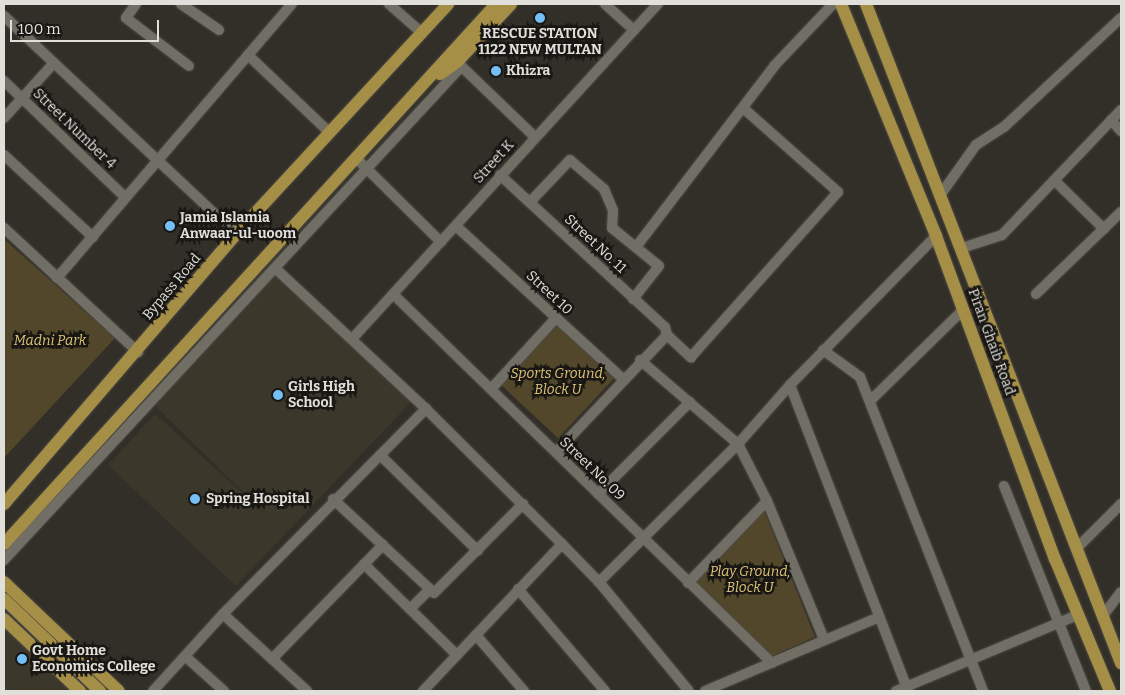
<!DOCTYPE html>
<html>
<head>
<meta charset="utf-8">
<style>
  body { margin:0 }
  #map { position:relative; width:1125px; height:695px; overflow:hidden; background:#322f28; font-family:Bitter,serif }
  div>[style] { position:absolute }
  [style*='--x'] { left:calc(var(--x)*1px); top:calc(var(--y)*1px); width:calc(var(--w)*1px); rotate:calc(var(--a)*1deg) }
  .built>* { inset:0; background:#3c372b }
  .green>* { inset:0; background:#52472a; transform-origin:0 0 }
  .roads { filter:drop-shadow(0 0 1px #4e4b45) drop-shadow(0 0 1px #4e4b45) }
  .minor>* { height:10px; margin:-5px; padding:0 5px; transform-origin:5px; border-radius:5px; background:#716e66 }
  .major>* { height:12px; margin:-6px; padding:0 6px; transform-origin:6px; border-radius:6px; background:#a58e46 }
  .dots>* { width:14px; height:14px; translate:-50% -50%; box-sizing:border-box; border:2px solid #191714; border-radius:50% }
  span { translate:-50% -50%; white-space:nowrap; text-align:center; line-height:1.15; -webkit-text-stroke:5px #191714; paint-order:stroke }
  .poi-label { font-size:14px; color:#e1dfda; font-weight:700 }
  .left { translate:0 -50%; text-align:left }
  .street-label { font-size:14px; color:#e1dfda }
  .park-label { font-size:14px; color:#dec377; font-style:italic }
  .frame { position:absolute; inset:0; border:5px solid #e1dfda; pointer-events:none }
  .scale { position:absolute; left:10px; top:20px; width:149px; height:22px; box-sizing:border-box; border:2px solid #e1dfda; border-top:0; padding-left:6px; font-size:15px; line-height:18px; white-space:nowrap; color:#e1dfda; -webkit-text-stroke:4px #191714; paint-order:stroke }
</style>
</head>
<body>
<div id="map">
  <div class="built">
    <i style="clip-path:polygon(271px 272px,411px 402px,236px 586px,108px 465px,155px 414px,270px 518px,150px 401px)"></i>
    <i style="clip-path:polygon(4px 627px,75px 691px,4px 691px)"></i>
  </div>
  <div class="green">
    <i style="clip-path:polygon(4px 239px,115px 338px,4px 458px)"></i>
    <i style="left:557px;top:325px;width:78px;height:82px;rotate:43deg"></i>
    <i style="clip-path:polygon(764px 510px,815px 637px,772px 656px,695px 581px)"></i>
  </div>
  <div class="roads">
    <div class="minor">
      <i style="--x:136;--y:4;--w:17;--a:126"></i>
      <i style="--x:126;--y:18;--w:79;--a:37.3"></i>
      <i style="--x:181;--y:4;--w:46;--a:34.4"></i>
      <i style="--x:389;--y:4;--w:44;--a:41.3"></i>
      <i style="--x:605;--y:4;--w:39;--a:42"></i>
      <i style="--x:4;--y:16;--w:318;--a:43.2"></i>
      <i style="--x:248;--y:55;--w:112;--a:43.5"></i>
      <i style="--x:458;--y:63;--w:107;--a:43.9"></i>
      <i style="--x:4;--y:81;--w:168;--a:43.8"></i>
      <i style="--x:4;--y:118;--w:73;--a:-47.8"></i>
      <i style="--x:1111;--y:120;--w:15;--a:48"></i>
      <i style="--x:4;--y:155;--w:121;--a:42.7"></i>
      <i style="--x:357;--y:159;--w:118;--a:44.7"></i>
      <i style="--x:500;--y:175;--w:224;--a:42.7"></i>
      <i style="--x:665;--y:327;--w:8;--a:76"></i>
      <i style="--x:1054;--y:180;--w:70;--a:44.4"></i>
      <i style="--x:941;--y:194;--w:60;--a:-54.5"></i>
      <i style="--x:976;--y:145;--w:33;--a:-33"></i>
      <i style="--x:1004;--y:127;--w:160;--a:-43"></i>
      <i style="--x:530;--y:202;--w:58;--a:-46.4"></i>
      <i style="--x:570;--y:160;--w:45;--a:40.5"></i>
      <i style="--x:604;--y:189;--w:23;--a:67"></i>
      <i style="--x:613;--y:210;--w:18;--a:93"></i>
      <i style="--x:612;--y:228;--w:60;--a:39"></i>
      <i style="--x:659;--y:266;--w:42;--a:128.2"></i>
      <i style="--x:456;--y:226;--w:226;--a:42.5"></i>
      <i style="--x:4;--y:228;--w:183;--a:42.8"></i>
      <i style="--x:636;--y:247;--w:229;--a:-52.6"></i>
      <i style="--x:775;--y:65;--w:84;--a:-46.4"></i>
      <i style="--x:962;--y:248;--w:42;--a:-18"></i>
      <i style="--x:1002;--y:235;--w:173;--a:-46.4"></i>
      <i style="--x:275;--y:268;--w:207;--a:43"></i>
      <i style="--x:426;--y:409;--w:192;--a:44.8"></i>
      <i style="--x:562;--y:544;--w:53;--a:45.8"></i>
      <i style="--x:599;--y:582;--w:141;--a:50.5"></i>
      <i style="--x:57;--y:278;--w:361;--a:-49.4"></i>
      <i style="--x:393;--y:294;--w:529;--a:44.23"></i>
      <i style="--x:1036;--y:294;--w:118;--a:-44"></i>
      <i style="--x:667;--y:335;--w:33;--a:43"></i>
      <i style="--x:691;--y:357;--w:221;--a:-48.3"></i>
      <i style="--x:838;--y:192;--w:127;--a:-138.5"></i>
      <i style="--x:352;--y:339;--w:454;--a:-47.6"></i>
      <i style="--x:823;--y:350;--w:46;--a:36.1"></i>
      <i style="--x:860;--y:377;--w:337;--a:68.6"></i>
      <i style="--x:640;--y:360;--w:129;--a:40.6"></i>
      <i style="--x:738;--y:444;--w:64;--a:63"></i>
      <i style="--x:767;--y:501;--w:149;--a:67.6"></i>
      <i style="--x:790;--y:385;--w:328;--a:68.9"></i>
      <i style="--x:491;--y:389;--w:96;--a:-47.5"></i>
      <i style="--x:871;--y:400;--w:129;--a:-44.4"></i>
      <i style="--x:556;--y:452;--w:161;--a:-46.5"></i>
      <i style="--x:380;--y:455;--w:137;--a:44.4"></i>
      <i style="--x:1004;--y:486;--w:221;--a:68.2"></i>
      <i style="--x:598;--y:494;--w:130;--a:-45"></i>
      <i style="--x:333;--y:499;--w:138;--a:42.9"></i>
      <i style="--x:434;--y:593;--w:126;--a:-45"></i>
      <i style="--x:1076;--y:549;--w:64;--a:-45"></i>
      <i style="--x:4;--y:560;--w:672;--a:-47.17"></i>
      <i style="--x:364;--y:564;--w:130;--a:44.4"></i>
      <i style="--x:599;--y:582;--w:196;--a:-44.8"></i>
      <i style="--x:738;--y:444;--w:79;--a:-48.6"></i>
      <i style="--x:790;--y:385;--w:209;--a:-45.6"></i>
      <i style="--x:688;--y:583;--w:114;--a:-46.1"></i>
      <i style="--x:518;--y:589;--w:134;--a:49.5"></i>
      <i style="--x:410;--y:609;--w:28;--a:-45"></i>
      <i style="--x:223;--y:614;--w:114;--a:42.5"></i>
      <i style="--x:1102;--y:617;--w:31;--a:-53"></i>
      <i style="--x:476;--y:635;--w:74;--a:49.4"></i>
      <i style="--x:186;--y:657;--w:51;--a:41.8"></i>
      <i style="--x:273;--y:658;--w:158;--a:-45.8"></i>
      <i style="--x:153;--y:691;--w:104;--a:-47.7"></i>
      <i style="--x:223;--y:614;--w:289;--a:-45.3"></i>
      <i style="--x:423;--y:691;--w:202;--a:-46.6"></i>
      <i style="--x:705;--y:691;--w:189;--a:-23"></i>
      <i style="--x:896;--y:691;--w:197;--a:-22.7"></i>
    </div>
    <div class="major">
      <i style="--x:841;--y:4;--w:251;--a:67.7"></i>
      <i style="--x:936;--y:236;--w:344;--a:69.8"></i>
      <i style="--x:1055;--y:559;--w:143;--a:67.4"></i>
      <i style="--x:866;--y:4;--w:707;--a:68.85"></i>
      <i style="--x:440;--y:74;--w:21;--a:-35"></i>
      <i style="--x:457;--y:62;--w:79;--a:-47"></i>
      <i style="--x:4;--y:504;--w:356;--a:-49.3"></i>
      <i style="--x:236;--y:234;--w:313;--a:-47.3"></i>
      <i style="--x:4;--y:544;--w:731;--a:-47.66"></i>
      <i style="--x:4;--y:582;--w:158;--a:43.5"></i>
      <i style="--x:4;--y:599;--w:133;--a:43.8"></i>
      <i style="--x:4;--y:619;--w:105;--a:43.5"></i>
    </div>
  </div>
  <div class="dots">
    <i style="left:540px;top:18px;background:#74c0f6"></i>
    <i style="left:496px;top:71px;background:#74c0f6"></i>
    <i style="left:170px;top:226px;background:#74c0f6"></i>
    <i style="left:278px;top:395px;background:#74c0f6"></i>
    <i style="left:195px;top:499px;background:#74c0f6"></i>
    <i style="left:22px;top:659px;background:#74c0f6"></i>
  </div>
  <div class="poi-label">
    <span style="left:540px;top:42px">RESCUE STATION<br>1122 NEW MULTAN</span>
    <span class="left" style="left:506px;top:71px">Khizra</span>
    <span class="left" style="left:180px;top:226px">Jamia Islamia<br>Anwaar-ul-uoom</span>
    <span class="left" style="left:288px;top:395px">Girls High<br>School</span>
    <span class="left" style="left:206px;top:499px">Spring Hospital</span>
    <span class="left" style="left:32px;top:659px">Govt Home<br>Economics College</span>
  </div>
  <div class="street-label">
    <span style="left:74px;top:129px;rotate:44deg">Street Number 4</span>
    <span style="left:494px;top:162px;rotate:-48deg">Street K</span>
    <span style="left:595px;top:244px;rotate:43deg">Street No. 11</span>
    <span style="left:172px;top:287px;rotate:-50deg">Bypass Road</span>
    <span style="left:549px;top:293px;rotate:43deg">Street 10</span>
    <span style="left:991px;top:342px;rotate:70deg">Piran Ghaib Road</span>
    <span style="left:592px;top:469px;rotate:44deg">Street No. 09</span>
  </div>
  <div class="park-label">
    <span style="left:50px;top:341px">Madni Park</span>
    <span style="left:558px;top:382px">Sports Ground,<br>Block U</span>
    <span style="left:750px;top:580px">Play Ground,<br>Block U</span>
  </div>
  <div class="frame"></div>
  <div class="scale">100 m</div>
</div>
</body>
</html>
